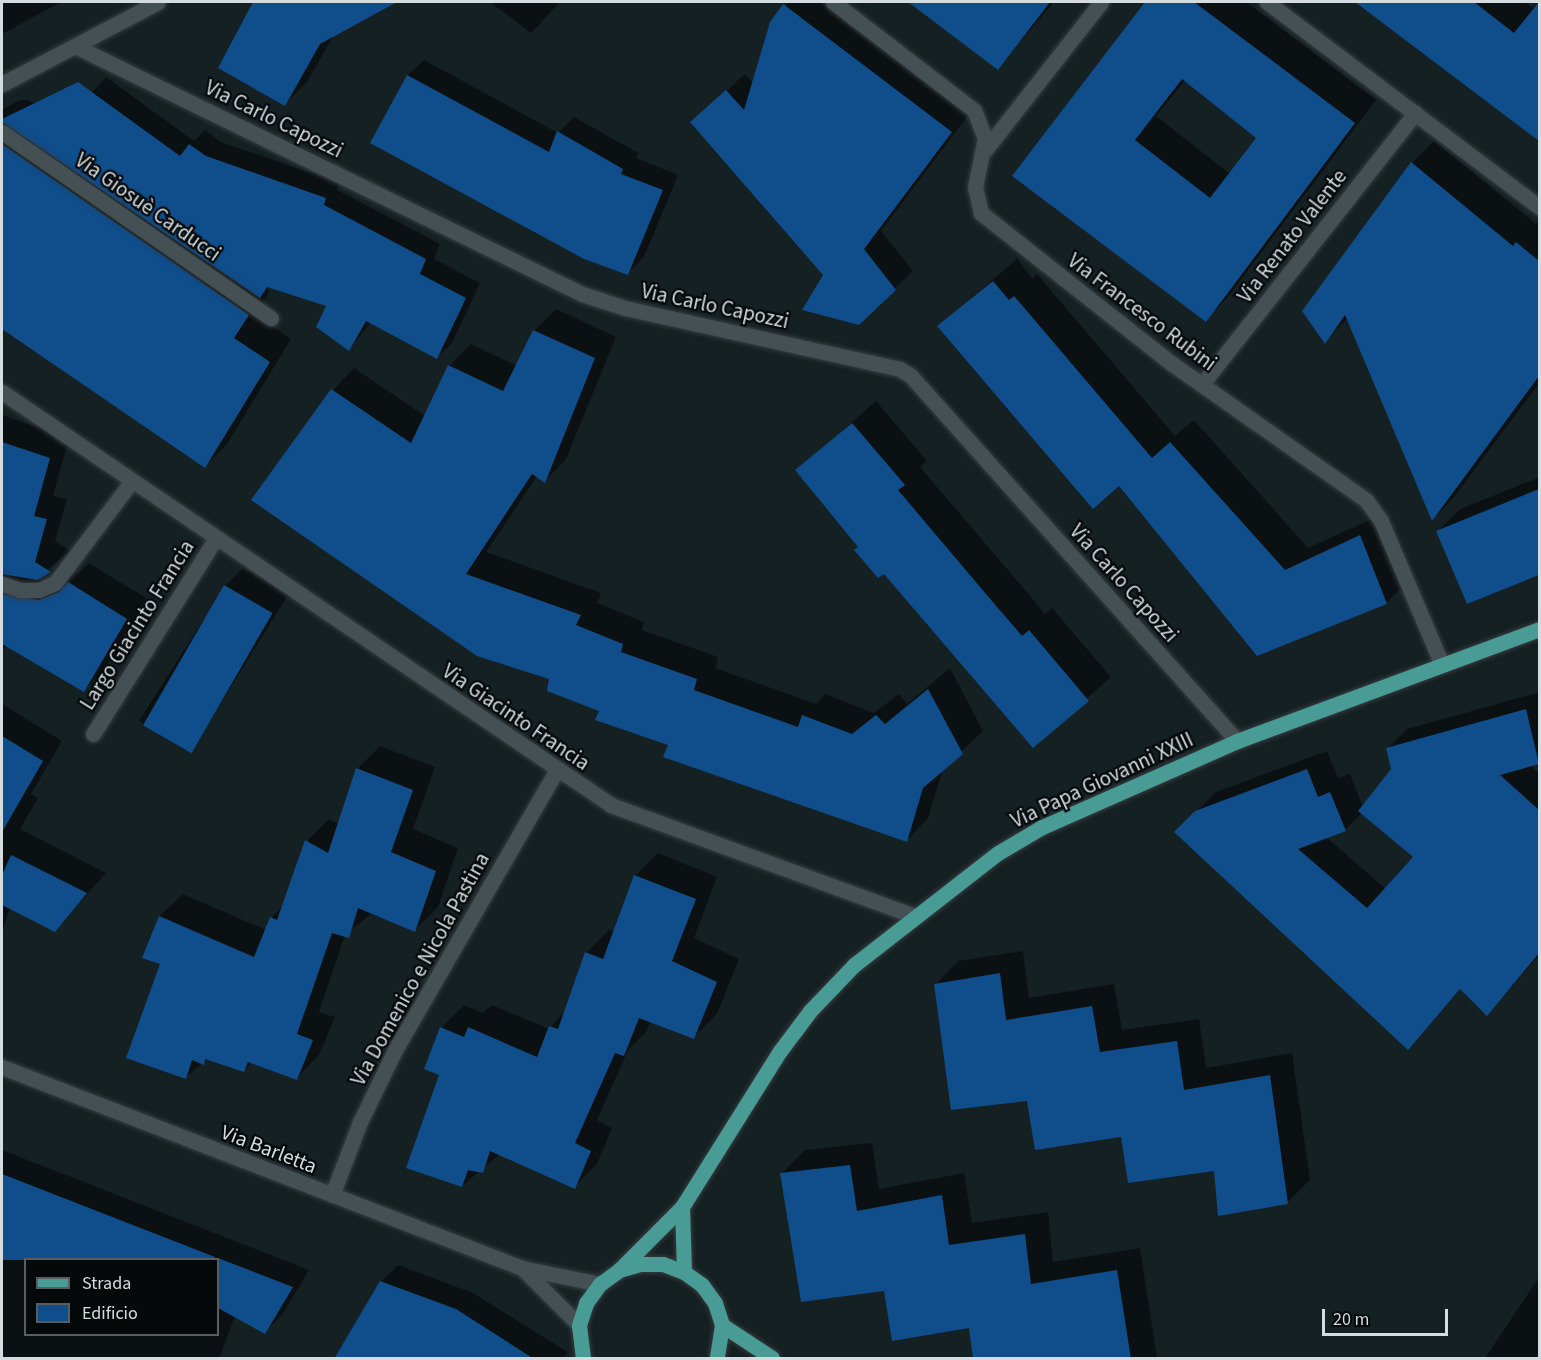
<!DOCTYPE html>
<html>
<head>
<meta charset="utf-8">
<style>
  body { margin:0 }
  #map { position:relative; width:1541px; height:1360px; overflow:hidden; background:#152023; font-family:"Source Sans 3",sans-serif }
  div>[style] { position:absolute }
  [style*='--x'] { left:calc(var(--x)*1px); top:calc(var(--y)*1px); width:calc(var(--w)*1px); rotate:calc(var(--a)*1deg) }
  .shadow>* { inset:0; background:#0007 }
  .building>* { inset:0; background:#0f4d8b; transform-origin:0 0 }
  .roads { filter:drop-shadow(0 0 2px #353c3f) drop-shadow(0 0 2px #353c3f) }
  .minor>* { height:15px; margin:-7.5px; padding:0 7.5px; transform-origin:7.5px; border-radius:7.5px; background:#445054 }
  .major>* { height:15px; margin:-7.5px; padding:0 7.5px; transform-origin:7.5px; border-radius:7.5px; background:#499c95 }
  span { translate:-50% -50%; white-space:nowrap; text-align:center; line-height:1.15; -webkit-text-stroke:4.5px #05090a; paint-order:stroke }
  .street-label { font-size:21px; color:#d5dcdf }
  .frame { position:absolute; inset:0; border:3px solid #d5dcdf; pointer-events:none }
  .legend { position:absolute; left:24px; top:1258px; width:195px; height:78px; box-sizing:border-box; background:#05090a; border:2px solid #585d5f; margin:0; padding:8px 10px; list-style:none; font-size:18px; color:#d5dcdf }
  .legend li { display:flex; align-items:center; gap:12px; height:30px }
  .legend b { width:30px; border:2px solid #585d5f }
  .scale { position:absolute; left:1322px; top:1309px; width:126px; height:27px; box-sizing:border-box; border:3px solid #d5dcdf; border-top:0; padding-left:8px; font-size:18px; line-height:21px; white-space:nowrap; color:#d5dcdf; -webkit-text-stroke:4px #05090a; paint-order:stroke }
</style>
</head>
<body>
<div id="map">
  <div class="shadow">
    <i style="clip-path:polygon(2px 2px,61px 2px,2px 34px)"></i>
    <i style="clip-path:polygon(254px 2px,394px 2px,334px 35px,307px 82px,285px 104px,220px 68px)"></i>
    <i style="clip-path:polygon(490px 2px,560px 2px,531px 33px)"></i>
    <i style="clip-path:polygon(788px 2px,820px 2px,969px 114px,881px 231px,913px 271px,858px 324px,825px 275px,692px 122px,745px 74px,753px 83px)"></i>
    <i style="clip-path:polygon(910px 2px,1054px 2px,998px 68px)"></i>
    <i style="clip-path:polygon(evenodd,1147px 2px,1246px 2px,1376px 100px,1228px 297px,1206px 320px,1014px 176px,1147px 2px,1185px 80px,1258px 138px,1230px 174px,1156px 116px,1185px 80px)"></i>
    <i style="clip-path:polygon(1359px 2px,1525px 2px,1533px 8px,1540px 2px,1540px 137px)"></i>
    <i style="clip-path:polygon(424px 60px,558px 133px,574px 117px,638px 153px,636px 158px,678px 175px,644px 257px,628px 273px,372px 142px,408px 75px)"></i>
    <i style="clip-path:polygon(106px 77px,194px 141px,205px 130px,221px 142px,340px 183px,337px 190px,440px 244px,434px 259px,480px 283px,452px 343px,437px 357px,371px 322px,349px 349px,328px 305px,270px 286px,267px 289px,270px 291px,255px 315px,291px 339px,227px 444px,205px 466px,2px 327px,2px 110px,20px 100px,29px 100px,35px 105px,50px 139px)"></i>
    <i style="clip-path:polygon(1434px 141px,1536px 224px,1540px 221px,1540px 382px,1454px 497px,1433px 519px,1348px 318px,1325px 341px,1412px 163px)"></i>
    <i style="clip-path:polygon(1017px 259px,1033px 279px,1037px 274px,1175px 436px,1194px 420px,1308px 548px,1383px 514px,1409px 580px,1386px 603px,1258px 654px,1119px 484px,939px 326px)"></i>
    <i style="clip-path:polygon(556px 309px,616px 337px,566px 459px,545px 481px,537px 476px,486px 552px,601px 593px,597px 603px,644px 622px,642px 630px,718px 657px,715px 668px,816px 704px,825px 694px,874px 713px,899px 694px,907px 704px,950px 668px,983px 731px,943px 769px,928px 818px,907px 840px,670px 744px,601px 710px,253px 500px,333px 390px,354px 368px,425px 416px,449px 366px,471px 344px,517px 366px,534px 331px)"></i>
    <i style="clip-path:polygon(876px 401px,927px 461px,920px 467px,1020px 584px,1045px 614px,1052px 608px,1111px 677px,1033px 746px,797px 470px)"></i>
    <i style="clip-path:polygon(2px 415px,69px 438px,53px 496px,67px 499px,55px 541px,70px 551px,35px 580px,61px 580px,80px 572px,89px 563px,146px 598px,104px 670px,84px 690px,7px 642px,2px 651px)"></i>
    <i style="clip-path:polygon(1540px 477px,1540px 573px,1468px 602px,1438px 531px,1460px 509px)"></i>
    <i style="clip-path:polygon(243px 568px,288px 595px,203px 732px,185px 750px,139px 721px,225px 586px)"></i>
    <i style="clip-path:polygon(evenodd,1540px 692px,1540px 762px,1530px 765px,1540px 774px,1540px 930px,1536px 935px,1540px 938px,1540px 955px,1487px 1014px,1461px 989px,1408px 1048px,1176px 832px,1216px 792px,1327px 751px,1338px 778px,1350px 774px,1363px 807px,1393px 769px,1388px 748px,1407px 729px,1540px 692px,1362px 813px,1415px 857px,1386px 889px,1326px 837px,1345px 830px,1362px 813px)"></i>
    <i style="clip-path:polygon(2px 704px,62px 741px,31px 794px,38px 798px,20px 829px,106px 873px,54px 931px,10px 908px,2px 932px)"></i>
    <i style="clip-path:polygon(380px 746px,435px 767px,413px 829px,458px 848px,438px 907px,415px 930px,371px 914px,345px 935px,319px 1012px,335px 1017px,319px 1055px,297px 1078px,252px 1062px,244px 1071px,208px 1058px,185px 1078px,162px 963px,144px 957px,160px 916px,183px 894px,266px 930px,271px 918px,285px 904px,307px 841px,329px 819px,339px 824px,357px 769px)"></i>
    <i style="clip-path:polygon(658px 853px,717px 877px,694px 938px,739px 959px,717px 1014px,694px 1037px,651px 1021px,646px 1032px,628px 1050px,597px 1120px,612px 1128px,597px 1164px,574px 1187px,500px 1154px,462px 1186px,441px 1074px,441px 1028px,464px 1005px,483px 1013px,492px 1005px,549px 1029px,566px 1010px,586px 953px,609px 930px,614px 932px,635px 876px)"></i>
    <i style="clip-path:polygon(1023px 951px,1029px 998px,1114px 984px,1122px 1030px,1199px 1019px,1206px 1068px,1292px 1053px,1310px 1180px,1287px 1203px,1215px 1169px,1029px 1099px,936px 984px,958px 961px)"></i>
    <i style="clip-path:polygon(872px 1143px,879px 1189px,964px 1173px,972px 1223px,1048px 1212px,1053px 1262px,1140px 1248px,1157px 1358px,975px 1358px,970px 1326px,886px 1290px,782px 1173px,805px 1150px)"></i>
    <i style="clip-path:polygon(evenodd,2px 1150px,309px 1270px,282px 1315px,265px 1332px,235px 1316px,219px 1358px,2px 1358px,2px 1150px,26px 1260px,218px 1260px,218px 1334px,26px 1334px,26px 1260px)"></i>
    <i style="clip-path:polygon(398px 1265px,473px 1293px,568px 1352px,564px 1358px,335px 1358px,381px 1282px)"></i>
    <i style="clip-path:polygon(1540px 1276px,1540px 1358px,1485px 1358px)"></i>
  </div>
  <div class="building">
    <i style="clip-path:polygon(253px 2px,397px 2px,320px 44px,285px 106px,218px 68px)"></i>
    <i style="clip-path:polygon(908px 2px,1050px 2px,998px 70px)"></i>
    <i style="clip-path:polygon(evenodd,1145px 2px,1194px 2px,1355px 123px,1206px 322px,1012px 176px,1145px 2px,1182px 79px,1256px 138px,1210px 198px,1135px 140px,1182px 79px)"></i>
    <i style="clip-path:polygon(1355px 2px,1474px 2px,1514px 33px,1539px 2px,1539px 141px)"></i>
    <i style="clip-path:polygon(783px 4px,952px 132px,864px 249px,896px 290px,859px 325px,802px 310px,823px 275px,690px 122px,726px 90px,744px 110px,770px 22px)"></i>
    <i style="clip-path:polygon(407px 75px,549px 152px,557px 131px,623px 169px,621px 174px,663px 190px,628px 275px,584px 259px,370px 143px)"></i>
    <i style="clip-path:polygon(78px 82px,180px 156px,189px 144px,206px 156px,326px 198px,324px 205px,426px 259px,420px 274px,466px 298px,437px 359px,366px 321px,349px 351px,316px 327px,326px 306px,267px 287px,260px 298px,2px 122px,2px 119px)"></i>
    <i style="clip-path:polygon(2px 144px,249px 315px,234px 338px,270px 362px,205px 468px,2px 329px)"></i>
    <i style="clip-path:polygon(1411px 162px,1513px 246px,1516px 242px,1539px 261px,1539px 376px,1432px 521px,1345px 315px,1325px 344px,1302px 311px)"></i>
    <i style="clip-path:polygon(993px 281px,1009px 300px,1014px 296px,1152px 458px,1170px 442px,1285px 570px,1360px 535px,1387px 604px,1257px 656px,1119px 486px,1093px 509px,937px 326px)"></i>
    <i style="clip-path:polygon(533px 330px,595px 358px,545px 483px,532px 474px,466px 574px,581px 615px,576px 625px,623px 644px,621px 652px,697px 679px,694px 690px,798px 727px,802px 715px,852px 734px,876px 715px,885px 724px,928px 689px,963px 754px,923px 788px,907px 842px,663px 757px,668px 745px,595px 720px,599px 711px,547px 691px,549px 679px,477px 656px,251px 500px,331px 389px,411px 443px,448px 365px,503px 391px)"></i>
    <i style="clip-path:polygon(852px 423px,905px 485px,898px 490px,997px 607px,1022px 636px,1029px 630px,1089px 701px,1033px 748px,884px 574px,878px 578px,854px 550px,858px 547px,795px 470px)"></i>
    <i style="clip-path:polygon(2px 442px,50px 458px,34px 516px,47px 519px,35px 562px,51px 572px,37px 580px,2px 574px)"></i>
    <i style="clip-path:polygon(1539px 489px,1539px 575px,1467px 604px,1436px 531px)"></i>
    <i style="clip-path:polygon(68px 582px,127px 619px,84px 692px,2px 644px,2px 594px,39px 600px,59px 592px)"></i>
    <i style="left:224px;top:585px;width:56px;height:162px;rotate:30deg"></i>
    <i style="clip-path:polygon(1526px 709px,1539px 764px,1500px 775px,1539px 810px,1539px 953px,1487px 1016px,1460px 989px,1408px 1050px,1174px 832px,1195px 811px,1307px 769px,1318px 797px,1330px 792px,1346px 831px,1298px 849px,1367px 908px,1413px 857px,1358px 811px,1391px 769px,1386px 748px)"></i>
    <i style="clip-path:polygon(2px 736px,43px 761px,2px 832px)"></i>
    <i style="clip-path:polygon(356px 768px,413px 790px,391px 852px,436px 871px,415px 932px,358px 908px,349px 938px,332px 933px,297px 1034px,313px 1040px,297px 1080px,248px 1062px,244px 1072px,205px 1059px,204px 1065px,192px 1060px,186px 1079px,126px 1058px,160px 964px,142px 958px,159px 916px,254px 957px,270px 917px,277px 920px,305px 840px,328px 853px)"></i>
    <i style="clip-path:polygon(11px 855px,87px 893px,55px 932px,2px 905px,2px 875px)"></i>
    <i style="clip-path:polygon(634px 875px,696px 899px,672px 961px,717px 982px,694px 1039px,639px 1018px,624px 1056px,615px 1053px,575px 1143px,591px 1151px,575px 1189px,490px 1151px,483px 1173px,468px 1170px,462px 1187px,406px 1168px,439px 1075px,424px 1069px,440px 1027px,464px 1037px,468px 1027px,537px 1057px,549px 1026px,558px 1029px,585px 952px,603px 959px)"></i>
    <i style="clip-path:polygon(1000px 973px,1006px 1020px,1092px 1006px,1100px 1052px,1177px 1041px,1184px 1090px,1270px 1075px,1288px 1204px,1218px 1216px,1214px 1171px,1128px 1183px,1121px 1137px,1035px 1150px,1027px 1101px,951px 1110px,934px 984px)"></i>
    <i style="clip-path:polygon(850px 1165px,857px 1211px,942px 1195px,949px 1245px,1025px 1234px,1031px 1284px,1117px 1270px,1131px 1359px,973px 1359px,969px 1328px,892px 1341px,884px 1291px,801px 1302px,780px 1173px)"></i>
    <i style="clip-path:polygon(2px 1174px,215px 1257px,215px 1260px,2px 1260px)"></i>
    <i style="clip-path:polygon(218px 1258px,293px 1287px,265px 1334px,218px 1308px)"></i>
    <i style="clip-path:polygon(380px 1281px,456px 1309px,534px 1359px,334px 1359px)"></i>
  </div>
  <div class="roads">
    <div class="minor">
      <i style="--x:833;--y:2;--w:178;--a:37.5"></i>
      <i style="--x:974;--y:110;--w:30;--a:69"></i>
      <i style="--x:985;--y:138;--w:50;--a:101.5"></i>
      <i style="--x:975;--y:187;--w:27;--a:77"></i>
      <i style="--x:981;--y:213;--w:242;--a:38.3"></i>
      <i style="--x:1171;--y:363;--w:238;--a:35.1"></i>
      <i style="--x:1366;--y:500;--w:26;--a:54"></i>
      <i style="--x:1381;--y:521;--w:156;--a:67"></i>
      <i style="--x:1267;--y:2;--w:342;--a:37"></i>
      <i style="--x:75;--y:46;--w:564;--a:26.07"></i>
      <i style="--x:582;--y:294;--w:45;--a:18"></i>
      <i style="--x:625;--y:308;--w:282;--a:12.5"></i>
      <i style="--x:900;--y:369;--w:13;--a:32"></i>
      <i style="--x:911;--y:376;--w:489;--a:48.2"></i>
      <i style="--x:2;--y:84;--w:176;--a:-27.7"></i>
      <i style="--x:2;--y:132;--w:327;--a:34.7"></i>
      <i style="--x:985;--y:150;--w:188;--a:-51.9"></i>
      <i style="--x:1202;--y:384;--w:345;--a:-51.8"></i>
      <i style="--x:2;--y:392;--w:736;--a:34.14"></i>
      <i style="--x:611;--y:805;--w:323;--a:20.1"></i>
      <i style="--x:2;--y:584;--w:19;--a:18"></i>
      <i style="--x:20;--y:590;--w:19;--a:0"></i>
      <i style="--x:39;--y:590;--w:17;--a:-24"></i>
      <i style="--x:55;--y:583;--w:128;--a:-53"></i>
      <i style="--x:93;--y:734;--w:231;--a:-57.9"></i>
      <i style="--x:2;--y:1067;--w:557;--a:21.13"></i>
      <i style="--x:522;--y:1268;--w:80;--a:11.6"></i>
      <i style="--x:332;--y:1195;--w:78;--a:-69"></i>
      <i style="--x:360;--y:1122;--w:80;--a:-64.1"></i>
      <i style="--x:395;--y:1050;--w:324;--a:-60"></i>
      <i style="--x:522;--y:1268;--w:81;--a:45"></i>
    </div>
    <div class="major">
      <i style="--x:682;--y:1207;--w:65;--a:88.2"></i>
      <i style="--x:619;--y:1270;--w:89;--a:-45"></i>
      <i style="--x:682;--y:1207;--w:184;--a:-57.9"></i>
      <i style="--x:780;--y:1051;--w:50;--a:-53.1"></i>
      <i style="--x:810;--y:1011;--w:64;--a:-46.3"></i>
      <i style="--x:854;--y:965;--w:182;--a:-37.9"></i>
      <i style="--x:998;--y:853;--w:51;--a:-30.6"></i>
      <i style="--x:1042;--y:827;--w:213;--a:-23.8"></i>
      <i style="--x:1237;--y:741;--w:323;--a:-20.3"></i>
      <i style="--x:722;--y:1325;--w:60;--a:33.4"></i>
      <i style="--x:583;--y:1358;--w:33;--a:-97"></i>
      <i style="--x:579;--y:1325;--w:23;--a:-72"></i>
      <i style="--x:586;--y:1303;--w:24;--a:-54"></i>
      <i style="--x:600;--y:1284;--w:24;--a:-36"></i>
      <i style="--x:619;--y:1270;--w:22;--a:-16"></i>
      <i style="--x:640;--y:1264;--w:23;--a:0"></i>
      <i style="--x:663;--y:1264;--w:22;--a:21"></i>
      <i style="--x:684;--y:1272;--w:22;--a:36"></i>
      <i style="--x:702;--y:1285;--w:22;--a:54"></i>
      <i style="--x:715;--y:1303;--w:23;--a:72"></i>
      <i style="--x:722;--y:1325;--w:33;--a:99"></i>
    </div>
  </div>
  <div class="street-label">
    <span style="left:274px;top:119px;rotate:26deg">Via Carlo Capozzi</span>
    <span style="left:148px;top:207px;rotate:35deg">Via Giosuè Carducci</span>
    <span style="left:1292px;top:236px;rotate:-52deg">Via Renato Valente</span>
    <span style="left:715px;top:306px;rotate:12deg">Via Carlo Capozzi</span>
    <span style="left:1142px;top:312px;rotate:37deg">Via Francesco Rubini</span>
    <span style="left:1124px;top:583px;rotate:48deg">Via Carlo Capozzi</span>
    <span style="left:137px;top:625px;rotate:-58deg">Largo Giacinto Francia</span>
    <span style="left:516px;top:717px;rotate:34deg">Via Giacinto Francia</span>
    <span style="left:1102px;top:780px;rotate:-25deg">Via Papa Giovanni XXIII</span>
    <span style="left:420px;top:969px;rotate:-61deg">Via Domenico e Nicola Pastina</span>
    <span style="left:269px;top:1149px;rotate:21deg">Via Barletta</span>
  </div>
  <div class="frame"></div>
  <ul class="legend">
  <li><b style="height:8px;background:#499c95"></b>Strada</li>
  <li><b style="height:16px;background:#0f4d8b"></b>Edificio</li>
  </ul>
  <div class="scale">20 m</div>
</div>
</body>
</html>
